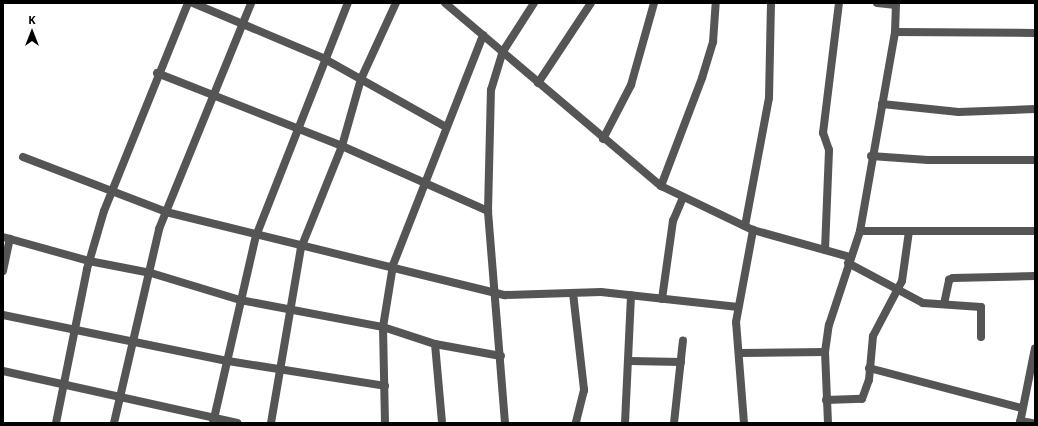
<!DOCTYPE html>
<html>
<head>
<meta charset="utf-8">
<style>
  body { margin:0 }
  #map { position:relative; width:1038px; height:426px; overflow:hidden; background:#fff; font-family:"Open Sans",sans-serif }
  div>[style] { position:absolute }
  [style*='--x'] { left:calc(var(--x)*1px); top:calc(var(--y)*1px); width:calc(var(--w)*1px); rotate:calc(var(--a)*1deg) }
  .minor>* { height:8px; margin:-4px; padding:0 4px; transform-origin:4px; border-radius:4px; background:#555 }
  .tertiary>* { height:8px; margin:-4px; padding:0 4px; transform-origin:4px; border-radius:4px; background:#555 }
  span { translate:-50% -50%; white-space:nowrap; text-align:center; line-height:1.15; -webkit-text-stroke:4px #fff; paint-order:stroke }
  .frame { position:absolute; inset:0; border:4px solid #000; pointer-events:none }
  .north { position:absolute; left:12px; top:12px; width:40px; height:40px; -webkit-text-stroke:3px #fff; paint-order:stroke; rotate:0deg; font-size:11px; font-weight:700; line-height:16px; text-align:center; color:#000 }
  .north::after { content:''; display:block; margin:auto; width:14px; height:18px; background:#000; clip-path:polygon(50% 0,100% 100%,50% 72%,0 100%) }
</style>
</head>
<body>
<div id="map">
  <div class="minor">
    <i style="--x:193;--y:3;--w:141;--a:22.9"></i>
    <i style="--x:323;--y:58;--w:141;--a:29.3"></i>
    <i style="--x:877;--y:3;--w:19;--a:6"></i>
    <i style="--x:895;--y:32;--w:29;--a:-88"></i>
    <i style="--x:157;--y:73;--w:199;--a:21.5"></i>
    <i style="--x:342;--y:146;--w:160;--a:24"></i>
    <i style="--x:538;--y:83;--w:96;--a:-56.5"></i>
    <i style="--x:882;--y:104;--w:77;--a:5.9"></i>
    <i style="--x:959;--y:112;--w:76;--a:-2.3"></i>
    <i style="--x:603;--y:139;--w:61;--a:-62.6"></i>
    <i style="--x:631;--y:85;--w:85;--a:-74.3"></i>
    <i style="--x:871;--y:156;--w:57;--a:4"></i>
    <i style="--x:928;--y:160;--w:107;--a:0"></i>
    <i style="--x:23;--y:157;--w:153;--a:21"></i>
    <i style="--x:166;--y:212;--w:349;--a:13.8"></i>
    <i style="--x:505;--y:295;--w:96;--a:-1.8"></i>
    <i style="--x:601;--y:292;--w:138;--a:6.2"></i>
    <i style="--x:661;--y:186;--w:116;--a:-69.2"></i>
    <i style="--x:702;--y:78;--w:38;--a:-73"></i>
    <i style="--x:713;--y:42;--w:39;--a:-86"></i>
    <i style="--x:745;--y:226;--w:130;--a:-79.4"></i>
    <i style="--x:769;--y:98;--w:95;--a:-88.8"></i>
    <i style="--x:860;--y:231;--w:175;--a:0"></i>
    <i style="--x:3;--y:237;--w:89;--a:15.6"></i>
    <i style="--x:89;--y:261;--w:63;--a:11"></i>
    <i style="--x:151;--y:273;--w:93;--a:16.9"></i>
    <i style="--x:240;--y:300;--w:146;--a:10.7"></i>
    <i style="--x:383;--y:327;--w:55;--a:18.1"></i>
    <i style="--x:435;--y:344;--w:67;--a:10.3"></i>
    <i style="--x:825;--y:250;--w:100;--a:-87.7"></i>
    <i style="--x:829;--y:150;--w:18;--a:-109"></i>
    <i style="--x:823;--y:133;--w:131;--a:-83"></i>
    <i style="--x:848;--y:263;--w:85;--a:28.1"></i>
    <i style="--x:923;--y:303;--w:58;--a:3.9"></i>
    <i style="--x:981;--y:307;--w:30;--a:90"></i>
    <i style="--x:3;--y:271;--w:33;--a:-78"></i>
    <i style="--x:573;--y:293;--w:98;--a:83.5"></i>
    <i style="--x:584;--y:390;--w:34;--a:104"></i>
    <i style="--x:662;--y:299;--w:79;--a:-82"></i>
    <i style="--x:673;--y:221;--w:25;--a:-67"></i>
    <i style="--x:944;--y:304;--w:25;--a:-78"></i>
    <i style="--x:949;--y:280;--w:4;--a:-27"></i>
    <i style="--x:953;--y:278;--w:82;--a:-1.4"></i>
    <i style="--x:3;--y:315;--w:230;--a:11.6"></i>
    <i style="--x:228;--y:361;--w:159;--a:9"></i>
    <i style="--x:435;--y:344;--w:79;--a:84.9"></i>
    <i style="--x:740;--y:353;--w:85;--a:-0.7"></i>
    <i style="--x:630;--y:361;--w:51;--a:1.1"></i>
    <i style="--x:869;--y:368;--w:158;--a:14.7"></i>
    <i style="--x:3;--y:371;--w:240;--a:12.5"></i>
    <i style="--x:826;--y:400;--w:36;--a:-2"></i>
    <i style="--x:862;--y:399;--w:20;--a:-70"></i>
    <i style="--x:869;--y:380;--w:44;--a:-84.8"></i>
    <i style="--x:873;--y:336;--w:62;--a:-62.2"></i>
    <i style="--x:902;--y:281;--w:50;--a:-82"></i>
    <i style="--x:1020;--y:421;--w:12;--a:9"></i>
    <i style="--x:56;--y:423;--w:157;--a:-78.6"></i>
    <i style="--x:87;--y:269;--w:60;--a:-73.7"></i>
    <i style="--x:104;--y:211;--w:224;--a:-68"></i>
    <i style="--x:114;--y:423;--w:199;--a:-76.9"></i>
    <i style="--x:159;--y:229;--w:244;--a:-67.8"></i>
    <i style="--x:213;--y:423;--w:192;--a:-77.1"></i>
    <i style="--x:256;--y:236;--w:251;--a:-68.5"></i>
    <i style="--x:271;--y:423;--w:178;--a:-80.3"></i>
    <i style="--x:301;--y:248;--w:110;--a:-68.1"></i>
    <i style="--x:342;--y:146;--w:70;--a:-74.2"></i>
    <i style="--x:361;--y:79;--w:84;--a:-65.3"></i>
    <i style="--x:385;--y:423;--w:96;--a:-91.2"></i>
    <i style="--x:383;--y:327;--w:63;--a:-80.8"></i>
    <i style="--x:393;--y:265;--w:247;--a:-68.6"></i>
    <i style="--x:505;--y:423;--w:213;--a:-94.6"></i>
    <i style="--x:488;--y:211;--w:121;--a:-88.6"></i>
    <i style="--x:491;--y:90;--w:39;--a:-73"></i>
    <i style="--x:502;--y:53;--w:59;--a:-57.4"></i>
    <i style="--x:625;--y:423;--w:128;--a:-87.3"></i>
    <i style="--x:674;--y:423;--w:83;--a:-83.8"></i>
    <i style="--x:744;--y:423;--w:101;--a:-94.5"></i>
    <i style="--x:736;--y:322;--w:94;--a:-79.5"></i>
    <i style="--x:1020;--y:423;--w:76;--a:-78.7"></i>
  </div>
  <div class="tertiary">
    <i style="--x:445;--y:3;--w:283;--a:40.3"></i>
    <i style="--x:661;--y:186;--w:102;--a:25.6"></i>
    <i style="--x:753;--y:230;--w:101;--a:15.6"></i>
    <i style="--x:828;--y:423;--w:71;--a:-92.4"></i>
    <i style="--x:825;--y:352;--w:27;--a:-82"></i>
    <i style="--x:829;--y:325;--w:99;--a:-71.7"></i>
    <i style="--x:860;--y:231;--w:202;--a:-80"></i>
    <i style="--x:895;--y:32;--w:140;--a:0.4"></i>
  </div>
  <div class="frame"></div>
  <div class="north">K</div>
</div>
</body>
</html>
